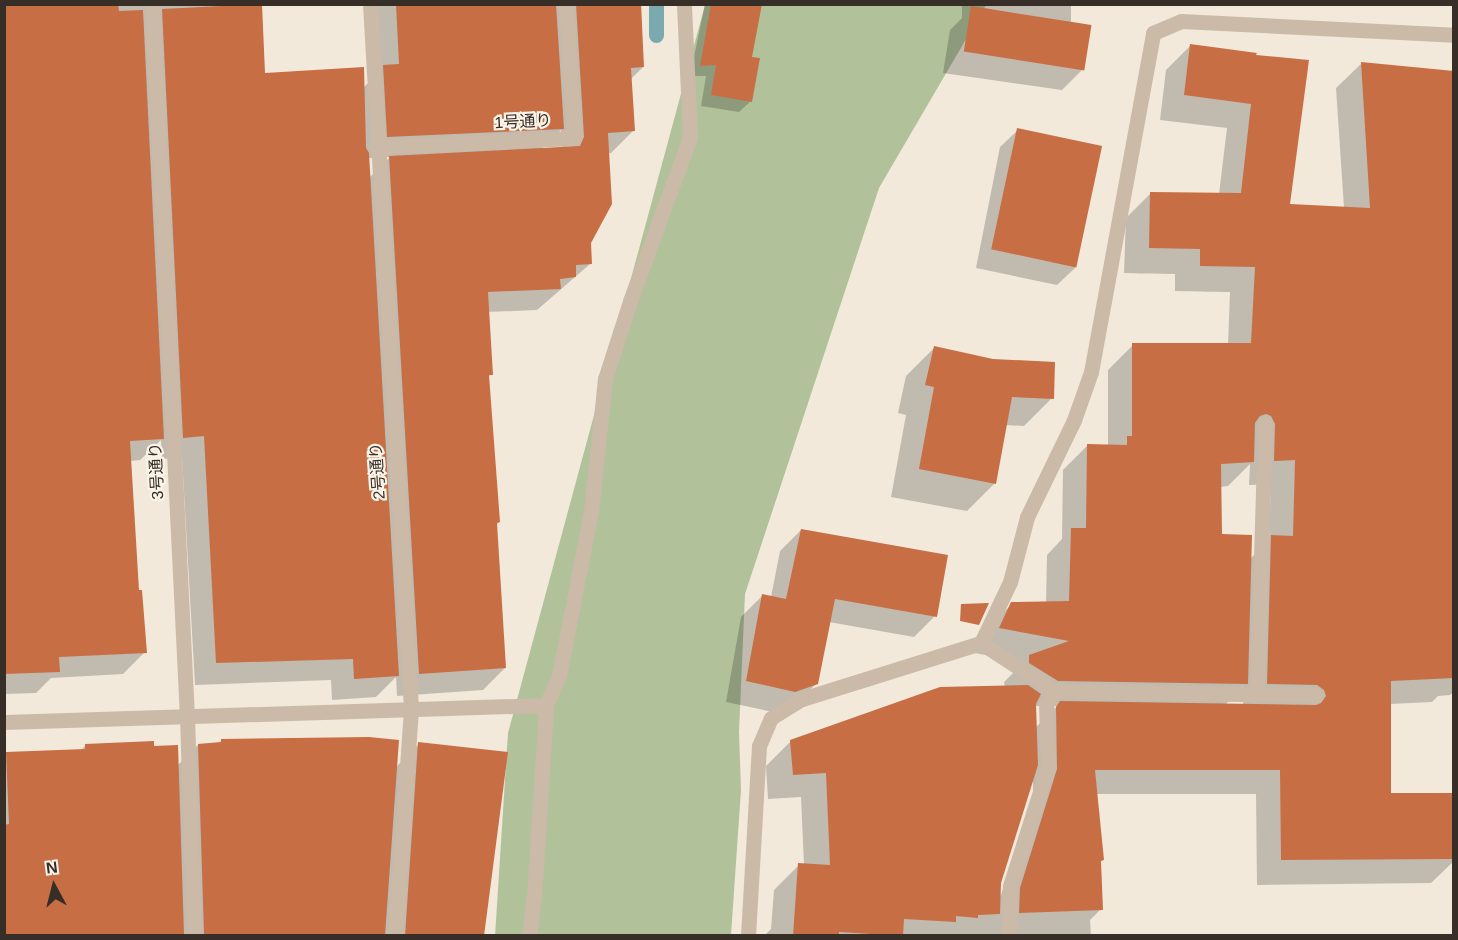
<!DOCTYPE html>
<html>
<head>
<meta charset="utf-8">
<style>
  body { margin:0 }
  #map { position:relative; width:1458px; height:940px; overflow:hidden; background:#f2e9db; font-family:Helvetica,"Noto Sans JP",sans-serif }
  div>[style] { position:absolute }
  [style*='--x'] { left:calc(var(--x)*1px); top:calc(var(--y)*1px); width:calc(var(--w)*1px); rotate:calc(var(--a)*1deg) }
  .green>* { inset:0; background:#b1c29b }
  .shadow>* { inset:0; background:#0003 }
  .stream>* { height:15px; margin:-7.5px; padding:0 7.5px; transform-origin:7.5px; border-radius:7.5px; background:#7aa9b0 }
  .building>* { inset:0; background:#c86e44; transform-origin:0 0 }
  .service>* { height:15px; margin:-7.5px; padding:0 7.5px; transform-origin:7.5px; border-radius:7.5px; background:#cbbaa7 }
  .minor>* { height:15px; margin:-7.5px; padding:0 7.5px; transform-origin:7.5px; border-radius:7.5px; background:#cbbaa7 }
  span { translate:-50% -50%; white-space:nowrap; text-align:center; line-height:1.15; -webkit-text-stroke:4.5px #faf3e8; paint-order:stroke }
  .street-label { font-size:16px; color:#372e28 }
  .frame { position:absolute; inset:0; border:6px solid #372e28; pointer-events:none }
  .north { position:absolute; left:24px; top:856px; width:60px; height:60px; -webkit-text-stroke:4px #faf3e8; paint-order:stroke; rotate:353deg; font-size:16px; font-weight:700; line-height:24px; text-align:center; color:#372e28 }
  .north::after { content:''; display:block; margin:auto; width:21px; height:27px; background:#372e28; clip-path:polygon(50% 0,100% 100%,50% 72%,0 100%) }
</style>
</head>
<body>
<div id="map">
  <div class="green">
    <i style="clip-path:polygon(705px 5px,986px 5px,879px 188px,745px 594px,739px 732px,741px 790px,731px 935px,495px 936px,508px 733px)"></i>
  </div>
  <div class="shadow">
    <i style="clip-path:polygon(evenodd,4px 4px,260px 4px,263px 74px,363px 88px,377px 74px,374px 4px,641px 4px,643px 67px,630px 80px,633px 131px,611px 153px,608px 153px,589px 243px,590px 264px,537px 310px,487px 312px,491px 374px,488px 377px,499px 522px,496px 525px,505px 668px,483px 690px,397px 696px,396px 677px,376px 697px,332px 700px,331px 680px,195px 685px,182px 457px,162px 459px,161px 440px,140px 460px,130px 461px,137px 591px,145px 652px,123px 674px,51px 678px,36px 693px,4px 694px,4px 4px,561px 130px,562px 148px,541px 149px,561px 130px,4px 4px,390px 157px,369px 178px,368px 158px,390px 157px)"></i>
    <i style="clip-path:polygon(705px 4px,761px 4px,750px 58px,751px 101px,739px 112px,701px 106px,706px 76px,690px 76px)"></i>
    <i style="clip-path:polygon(962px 4px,1071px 4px,1071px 23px,1084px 68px,1062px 90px,943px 73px,950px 30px,962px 18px)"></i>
    <i style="clip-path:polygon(evenodd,1191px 45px,1255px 54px,1288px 206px,1344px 208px,1336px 88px,1361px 64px,1454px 105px,1454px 692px,1450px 695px,1438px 696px,1432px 702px,1390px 704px,1389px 795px,1454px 794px,1454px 861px,1431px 883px,1257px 885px,1256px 794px,1096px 794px,1102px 860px,1099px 863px,1101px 909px,1090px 920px,1091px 936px,764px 936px,771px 929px,774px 890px,799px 865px,804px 865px,801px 797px,768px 799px,766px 766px,791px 741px,1005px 687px,1004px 682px,1024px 662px,975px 653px,986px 629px,1012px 604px,1046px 603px,1047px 555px,1062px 539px,1063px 470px,1088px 445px,1108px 446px,1108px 370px,1133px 345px,1228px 345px,1230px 292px,1175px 291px,1175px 274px,1124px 273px,1126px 218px,1151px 193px,1219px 194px,1227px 128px,1160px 120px,1166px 70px,1191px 45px,1250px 464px,1249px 485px,1271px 484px,1269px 540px,1250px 559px,1220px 535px,1220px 487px,1228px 486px,1250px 464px,1191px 45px,1243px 686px,1243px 705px,1225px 705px,1243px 686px,1191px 45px,1035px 706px,1057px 706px,1035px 728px,1035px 706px,1191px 45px,1033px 779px,1033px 795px,999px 901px,999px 885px,1033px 779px)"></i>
    <i style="clip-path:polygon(1018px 130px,1100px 147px,1075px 268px,1057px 285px,976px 268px,1000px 147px)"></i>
    <i style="clip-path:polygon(934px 348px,992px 361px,1052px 398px,1024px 426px,1005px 425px,995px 483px,967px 511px,891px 497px,906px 415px,898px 413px,906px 376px)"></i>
    <i style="clip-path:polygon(801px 530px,935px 616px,914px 637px,829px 622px,817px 683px,795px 704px,773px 712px,726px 702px,741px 617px,762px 596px,771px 597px,780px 551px)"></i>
    <i style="clip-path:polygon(221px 741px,396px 767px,419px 744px,482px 936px,4px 936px,4px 756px,7px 753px,81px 750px,85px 746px,153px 748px,177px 766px,198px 745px,218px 744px)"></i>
  </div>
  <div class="stream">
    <i style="--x:656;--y:35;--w:31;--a:-90"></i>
  </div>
  <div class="building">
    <i style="clip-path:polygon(4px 4px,118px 4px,119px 11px,143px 10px,164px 439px,130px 441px,139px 590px,142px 590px,147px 653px,59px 657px,60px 672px,4px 674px)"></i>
    <i style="clip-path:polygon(262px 4px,265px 73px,364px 67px,366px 148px,369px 153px,399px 676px,354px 679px,353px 659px,216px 663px,204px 436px,183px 438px,162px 9px)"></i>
    <i style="clip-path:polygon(396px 4px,556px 4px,564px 129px,387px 137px,383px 65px,399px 64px)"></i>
    <i style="clip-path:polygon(576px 4px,641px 4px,644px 67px,631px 68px,635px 131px,608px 133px,612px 204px,591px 243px,592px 264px,576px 265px,576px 277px,560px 279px,561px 289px,488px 292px,493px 375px,489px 375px,500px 522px,497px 523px,506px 668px,419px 674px,389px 156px,580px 146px,584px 137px)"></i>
    <i style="clip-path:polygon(711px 4px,762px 4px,752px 57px,760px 58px,752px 102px,711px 95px,716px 65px,700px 66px)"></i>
    <i style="left:971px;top:6px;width:122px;height:46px;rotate:9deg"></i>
    <i style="clip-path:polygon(1190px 44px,1257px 53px,1256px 55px,1309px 60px,1290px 204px,1370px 208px,1361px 62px,1454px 71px,1454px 678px,1391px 681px,1391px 793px,1454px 793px,1454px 859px,1281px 860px,1280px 770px,1095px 770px,1104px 860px,1101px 861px,1103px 910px,1019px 913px,1020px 888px,1057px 769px,1056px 707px,1060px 701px,1316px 705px,1321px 703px,1326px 696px,1324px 690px,1317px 685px,1267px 684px,1271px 535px,1293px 536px,1295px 460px,1274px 461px,1275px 424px,1271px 416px,1266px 414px,1260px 416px,1255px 423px,1254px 462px,1221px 464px,1222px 534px,1252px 535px,1248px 684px,1058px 681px,1029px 663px,1029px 655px,1069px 641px,999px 628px,1011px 602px,1069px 601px,1071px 528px,1086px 528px,1087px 444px,1127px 445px,1127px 436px,1132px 436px,1132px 343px,1251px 343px,1255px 267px,1200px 266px,1200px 249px,1149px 248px,1150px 192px,1241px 193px,1251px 104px,1184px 95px)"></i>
    <i style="left:1017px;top:128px;width:87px;height:124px;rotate:12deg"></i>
    <i style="clip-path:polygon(934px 346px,993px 359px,1055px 362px,1054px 399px,1012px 397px,996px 484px,919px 469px,934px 387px,925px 385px)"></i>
    <i style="clip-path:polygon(801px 529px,948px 555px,937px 617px,835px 599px,818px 684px,795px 692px,746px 681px,762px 594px,786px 599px)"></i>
    <i style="clip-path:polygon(989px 603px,979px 625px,960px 621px,961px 604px)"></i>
    <i style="clip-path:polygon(1028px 685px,1041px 694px,1036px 704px,1038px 765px,1001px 883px,1000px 914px,978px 915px,978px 918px,956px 916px,956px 922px,904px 919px,903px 936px,839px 932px,839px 936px,793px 936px,798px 863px,830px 865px,826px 773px,793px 775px,790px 740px,940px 687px)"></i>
    <i style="clip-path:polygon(369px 737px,399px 740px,385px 936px,204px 934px,198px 744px,221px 742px,221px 739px)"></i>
    <i style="clip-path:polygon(154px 741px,154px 746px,178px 745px,184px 934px,4px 936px,4px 825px,9px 824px,6px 752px,85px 749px,85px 744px)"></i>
    <i style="clip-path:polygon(418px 742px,508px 752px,484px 936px,405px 936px)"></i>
  </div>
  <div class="service">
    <i style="--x:370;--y:4;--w:706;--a:86.67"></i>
    <i style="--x:411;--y:709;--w:228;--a:94"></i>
    <i style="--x:376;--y:147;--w:198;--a:-2.6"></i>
    <i style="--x:574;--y:138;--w:134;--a:-93.4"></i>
    <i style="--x:1257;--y:693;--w:269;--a:-88.3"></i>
    <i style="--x:529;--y:936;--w:38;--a:-83"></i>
    <i style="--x:534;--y:898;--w:193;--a:-86.4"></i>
    <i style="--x:546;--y:705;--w:32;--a:-66"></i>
    <i style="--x:559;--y:676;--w:167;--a:-79"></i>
    <i style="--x:591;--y:512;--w:134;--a:-84"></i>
    <i style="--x:605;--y:379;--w:82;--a:-72.2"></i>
    <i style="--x:630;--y:301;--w:175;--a:-69.9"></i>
    <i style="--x:690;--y:137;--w:133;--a:-92.6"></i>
  </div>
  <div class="minor">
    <i style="--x:152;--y:4;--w:713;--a:87.19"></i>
    <i style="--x:187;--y:716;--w:220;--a:88.2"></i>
    <i style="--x:981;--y:643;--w:88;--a:33"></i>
    <i style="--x:1055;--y:691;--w:261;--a:0.9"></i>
    <i style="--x:4;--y:722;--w:542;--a:-1.8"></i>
    <i style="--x:748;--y:936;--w:190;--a:-86.7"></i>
    <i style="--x:759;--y:746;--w:30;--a:-67"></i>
    <i style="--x:771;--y:718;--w:36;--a:-32"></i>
    <i style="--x:802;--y:699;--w:188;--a:-17.4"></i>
    <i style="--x:981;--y:643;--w:68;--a:-64.6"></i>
    <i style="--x:1010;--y:582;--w:67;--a:-75.3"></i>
    <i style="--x:1027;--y:517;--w:108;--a:-64.1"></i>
    <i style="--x:1074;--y:420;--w:51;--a:-70.5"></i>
    <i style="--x:1091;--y:372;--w:345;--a:-79.6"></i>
    <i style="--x:1153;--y:33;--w:30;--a:-23"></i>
    <i style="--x:1181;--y:21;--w:273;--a:2.9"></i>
    <i style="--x:1009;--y:936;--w:50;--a:-88.9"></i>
    <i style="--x:1010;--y:886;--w:126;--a:-72.4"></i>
    <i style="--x:1048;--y:766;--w:62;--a:-91.8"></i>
    <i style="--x:1046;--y:704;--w:16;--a:-55"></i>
  </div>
  <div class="street-label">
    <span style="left:523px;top:122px;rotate:-3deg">1号通り</span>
    <span style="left:157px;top:471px;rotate:-93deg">3号通り</span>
    <span style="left:378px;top:471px;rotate:-94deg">2号通り</span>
  </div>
  <div class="frame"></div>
  <div class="north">N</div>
</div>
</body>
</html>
